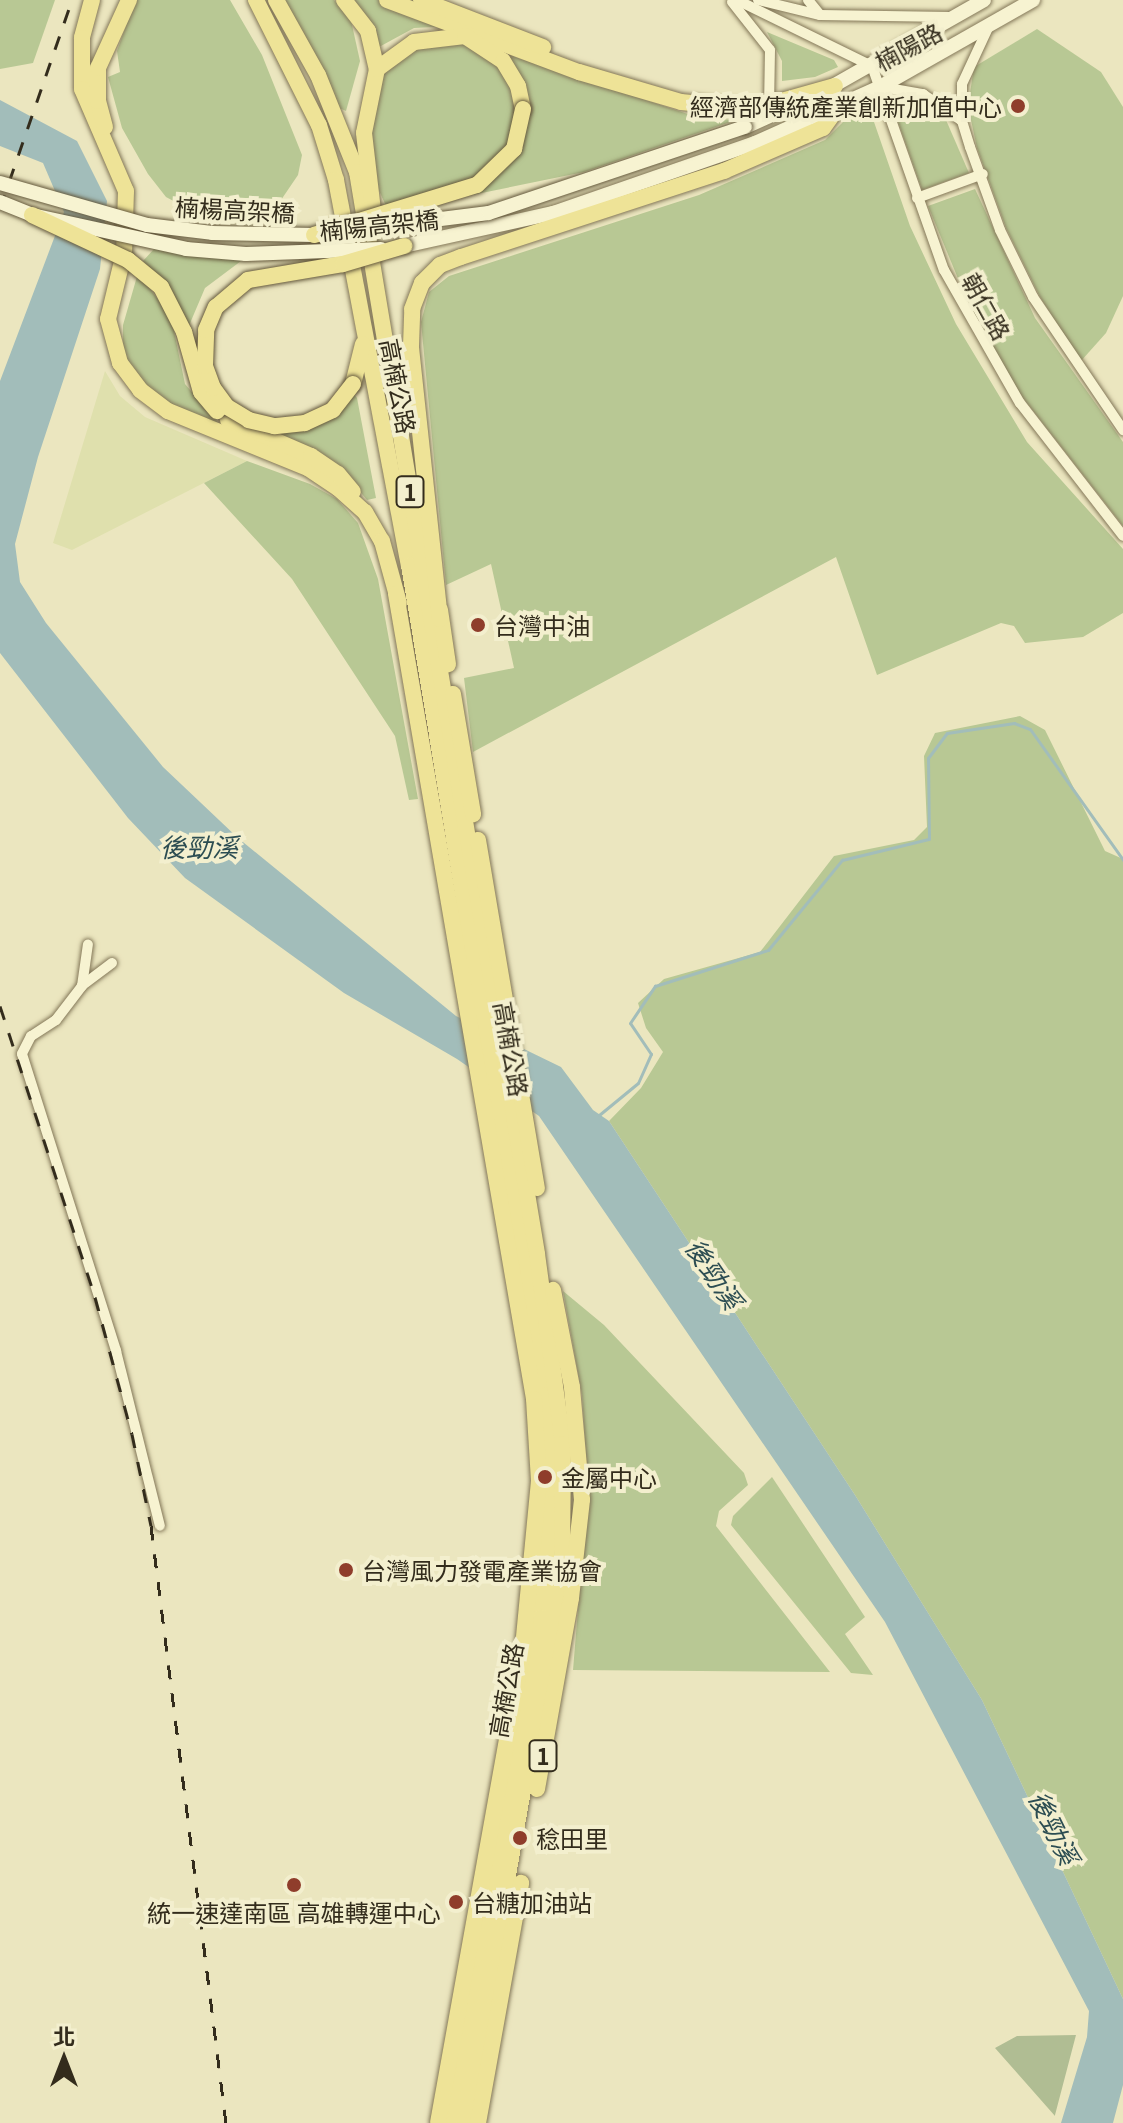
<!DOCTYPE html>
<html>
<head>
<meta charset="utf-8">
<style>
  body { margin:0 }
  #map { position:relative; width:1123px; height:2123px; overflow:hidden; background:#ebe6bf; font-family:Georgia,"Noto Sans TC",serif }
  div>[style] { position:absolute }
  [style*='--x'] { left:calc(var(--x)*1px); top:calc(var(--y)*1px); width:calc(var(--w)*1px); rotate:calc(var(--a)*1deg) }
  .farmland>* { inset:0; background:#dfe0ad }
  .green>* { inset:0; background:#b8c894 }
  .cemetery>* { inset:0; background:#b0bd93 }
  .water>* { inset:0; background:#a2bdba }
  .stream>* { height:3px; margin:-1.5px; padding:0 1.5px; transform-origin:1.5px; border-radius:1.5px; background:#a2bdba }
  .roads { filter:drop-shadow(0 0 2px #837758) drop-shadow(0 0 2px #837758) }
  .street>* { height:10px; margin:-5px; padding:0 5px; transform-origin:5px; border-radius:5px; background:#f7f3d1 }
  .secondary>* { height:14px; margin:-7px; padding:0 7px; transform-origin:7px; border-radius:7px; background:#f7f3d1 }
  .primary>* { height:16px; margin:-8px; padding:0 8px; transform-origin:8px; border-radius:8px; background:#eee397 }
  .rail>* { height:3px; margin-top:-1.5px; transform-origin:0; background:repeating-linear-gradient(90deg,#332c1c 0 14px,transparent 0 28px) }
  .bridges { filter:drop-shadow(0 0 2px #64583c) drop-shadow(0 0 2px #64583c) }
  .secondary-bridge>* { height:14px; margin:-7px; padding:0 7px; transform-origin:7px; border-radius:7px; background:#f7f3d1 }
  .primary-bridge>* { height:16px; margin:-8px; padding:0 8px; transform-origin:8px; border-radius:8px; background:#eee397 }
  .dots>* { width:22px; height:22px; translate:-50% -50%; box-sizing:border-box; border:4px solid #f3efce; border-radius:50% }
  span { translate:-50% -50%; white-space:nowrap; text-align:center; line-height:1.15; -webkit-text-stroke:8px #f3efce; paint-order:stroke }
  .shield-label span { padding:2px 6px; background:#f3efce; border:2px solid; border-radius:6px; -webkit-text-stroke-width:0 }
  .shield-label { font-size:22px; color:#332c1c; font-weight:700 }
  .street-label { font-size:24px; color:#332c1c }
  .poi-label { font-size:24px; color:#332c1c }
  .right { translate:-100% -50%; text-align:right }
  .left { translate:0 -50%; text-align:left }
  .water-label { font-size:26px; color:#2c4d52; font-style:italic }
  .north { position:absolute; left:24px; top:2019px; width:80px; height:80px; -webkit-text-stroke:6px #f3efce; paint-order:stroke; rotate:0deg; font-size:22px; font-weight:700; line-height:32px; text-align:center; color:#332c1c }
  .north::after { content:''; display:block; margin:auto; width:28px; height:36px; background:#332c1c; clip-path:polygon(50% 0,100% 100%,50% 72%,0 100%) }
</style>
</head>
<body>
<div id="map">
  <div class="farmland">
    <i style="clip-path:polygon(105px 371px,120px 396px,145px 417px,247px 461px,72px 550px,53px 543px)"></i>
  </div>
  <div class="green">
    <i style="clip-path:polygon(0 0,55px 0,33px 63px,0 69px)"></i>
    <i style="clip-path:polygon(135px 0,230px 0,262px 55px,302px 155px,298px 175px,281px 200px,262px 212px,192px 211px,166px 197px,148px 174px,122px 128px,108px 77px,120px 72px,117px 51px)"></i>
    <i style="clip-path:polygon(282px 0,334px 0,350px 16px,360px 61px,346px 111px,337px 107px)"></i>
    <i style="clip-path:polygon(348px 0,378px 0,452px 26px,414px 28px,379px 47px)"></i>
    <i style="clip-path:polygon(1037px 29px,1101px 72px,1123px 107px,1123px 296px,1106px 333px,1081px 361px,1040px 297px,1006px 228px,977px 148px,968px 106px,974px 67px)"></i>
    <i style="clip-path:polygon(767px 32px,834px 60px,838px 67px,815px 77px,782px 81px,782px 61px)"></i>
    <i style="clip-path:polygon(434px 41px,472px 43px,700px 118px,736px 120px,584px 172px,457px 198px,386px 206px,377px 186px,370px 132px,381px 77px,408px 51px)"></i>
    <i style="clip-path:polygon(914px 102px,946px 120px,969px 173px,922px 190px,898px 122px,900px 110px)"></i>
    <i style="clip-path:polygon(849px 116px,874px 122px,910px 226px,956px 324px,1027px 442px,1123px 549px,1123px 613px,1083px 637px,1025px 643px,1014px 626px,1001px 623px,877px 675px,836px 557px,473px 752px,464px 678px,514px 668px,491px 564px,446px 585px,421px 322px,429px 292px,449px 276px,699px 195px,825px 140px)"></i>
    <i style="clip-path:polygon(975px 189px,1035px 318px,1123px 442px,1123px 526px,1020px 394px,969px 305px,928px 206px)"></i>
    <i style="clip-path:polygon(154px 249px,245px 258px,205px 288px,188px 328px,167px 285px,143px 261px)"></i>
    <i style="clip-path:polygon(138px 273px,171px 317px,185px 384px,225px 431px,154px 395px,123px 355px,123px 325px)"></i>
    <i style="clip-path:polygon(354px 394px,357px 398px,376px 498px,367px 500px,353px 483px,261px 428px,284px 430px)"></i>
    <i style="clip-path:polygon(247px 461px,310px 484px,337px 499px,358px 523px,378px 579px,418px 799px,409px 800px,395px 736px,292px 579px,204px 483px)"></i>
    <i style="clip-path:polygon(1020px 716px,1045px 730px,1105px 851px,1123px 859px,1123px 1999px,982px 1700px,855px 1495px,609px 1121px,641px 1088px,663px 1052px,646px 1028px,638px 1003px,664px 979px,760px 952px,834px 856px,914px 840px,927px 827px,924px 756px,935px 733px)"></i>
    <i style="clip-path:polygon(563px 1291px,604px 1325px,744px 1473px,748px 1485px,719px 1511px,716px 1526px,830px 1672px,573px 1670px,588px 1488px,582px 1395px)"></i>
    <i style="clip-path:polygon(772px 1477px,865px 1617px,845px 1634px,873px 1675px,851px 1673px,731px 1525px,733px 1516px)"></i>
  </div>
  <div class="cemetery">
    <i style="clip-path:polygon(1076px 2035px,1055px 2115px,1055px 2116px,995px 2048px,1017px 2036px)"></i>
  </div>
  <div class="water">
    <i style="clip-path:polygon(0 100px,77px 141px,107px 201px,100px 269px,38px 457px,15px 544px,20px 582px,46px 623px,163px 767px,238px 838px,456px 1016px,561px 1067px,593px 1110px,609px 1121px,855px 1495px,982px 1700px,1123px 1999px,1123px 2085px,1113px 2123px,1061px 2123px,1087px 2037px,1089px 2011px,885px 1622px,539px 1116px,457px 1059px,344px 993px,185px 878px,128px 818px,0 653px,0 381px,64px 212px,43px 163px,0 146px)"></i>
  </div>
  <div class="stream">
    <i style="--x:599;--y:1115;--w:50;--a:-39.4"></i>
    <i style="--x:638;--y:1083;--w:32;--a:-66"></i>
    <i style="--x:651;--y:1054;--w:37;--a:-124"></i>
    <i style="--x:630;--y:1023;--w:45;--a:-56"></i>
    <i style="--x:655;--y:986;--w:119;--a:-17.7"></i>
    <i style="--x:768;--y:950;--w:117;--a:-50.6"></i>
    <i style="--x:842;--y:860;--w:89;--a:-13.6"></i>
    <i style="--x:929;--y:839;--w:81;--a:-90.7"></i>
    <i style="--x:928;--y:758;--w:31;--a:-53"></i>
    <i style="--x:947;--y:733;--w:68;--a:-8.5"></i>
    <i style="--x:1014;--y:723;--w:17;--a:21"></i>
    <i style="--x:1030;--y:729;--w:161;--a:54.6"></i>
  </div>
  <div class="roads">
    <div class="street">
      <i style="--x:737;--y:0;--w:150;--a:26.1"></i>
      <i style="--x:872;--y:66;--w:216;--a:70.6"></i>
      <i style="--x:944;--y:270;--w:153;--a:60.3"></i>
      <i style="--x:1020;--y:403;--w:168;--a:52.2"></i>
      <i style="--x:758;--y:0;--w:64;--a:13.6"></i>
      <i style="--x:820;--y:15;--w:130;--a:0.9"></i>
      <i style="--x:808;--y:0;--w:19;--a:51"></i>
      <i style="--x:732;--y:2;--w:61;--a:51.6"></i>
      <i style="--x:770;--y:50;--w:58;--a:91"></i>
      <i style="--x:988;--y:28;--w:62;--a:114.9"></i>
      <i style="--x:962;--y:84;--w:37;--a:90"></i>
      <i style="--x:962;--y:121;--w:27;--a:73"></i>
      <i style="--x:970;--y:147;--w:88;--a:70.1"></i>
      <i style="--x:1000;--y:230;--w:75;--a:63.8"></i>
      <i style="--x:1033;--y:297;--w:161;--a:55.9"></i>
      <i style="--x:882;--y:87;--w:42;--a:9.7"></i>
      <i style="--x:923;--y:94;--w:47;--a:34.7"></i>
      <i style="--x:917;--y:198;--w:70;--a:-20"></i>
      <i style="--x:112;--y:963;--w:38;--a:143"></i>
      <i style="--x:82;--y:986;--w:43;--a:127.4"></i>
      <i style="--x:56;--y:1020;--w:30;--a:147"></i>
      <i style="--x:31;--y:1036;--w:20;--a:117"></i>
      <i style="--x:22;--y:1054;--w:312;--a:72.4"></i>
      <i style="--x:116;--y:1351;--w:180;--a:75.9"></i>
      <i style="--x:82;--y:986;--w:42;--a:-81.9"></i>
    </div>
    <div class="secondary">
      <i style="--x:824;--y:91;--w:184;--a:-29.6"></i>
      <i style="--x:745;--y:127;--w:66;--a:-24.2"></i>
      <i style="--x:404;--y:246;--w:153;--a:-12.5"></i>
      <i style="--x:553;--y:213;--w:214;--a:-19.1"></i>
      <i style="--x:755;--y:143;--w:137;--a:-24.1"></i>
      <i style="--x:880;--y:87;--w:176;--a:-29.6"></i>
    </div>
    <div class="primary">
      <i style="--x:92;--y:0;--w:39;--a:105"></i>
      <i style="--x:82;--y:38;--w:51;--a:90"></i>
      <i style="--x:82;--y:89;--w:111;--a:66.7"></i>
      <i style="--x:126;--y:191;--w:62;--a:91.8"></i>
      <i style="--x:124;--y:253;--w:68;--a:103.6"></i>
      <i style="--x:108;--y:319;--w:46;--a:74.7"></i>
      <i style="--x:120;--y:363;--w:34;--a:53"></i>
      <i style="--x:140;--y:390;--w:35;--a:37"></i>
      <i style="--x:168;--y:411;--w:151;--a:22.2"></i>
      <i style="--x:308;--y:468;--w:36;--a:34"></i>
      <i style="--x:338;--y:488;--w:36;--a:42"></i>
      <i style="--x:365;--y:512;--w:34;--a:60"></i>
      <i style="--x:382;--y:541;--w:64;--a:74.7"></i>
      <i style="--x:256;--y:0;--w:140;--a:63.3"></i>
      <i style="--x:319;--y:125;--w:58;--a:72.8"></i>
      <i style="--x:336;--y:180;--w:392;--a:79.3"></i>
      <i style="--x:409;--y:565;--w:841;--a:80.63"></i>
      <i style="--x:546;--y:1395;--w:109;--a:87.4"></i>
      <i style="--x:551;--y:1504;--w:113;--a:95.1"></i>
      <i style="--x:541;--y:1617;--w:514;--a:100.09"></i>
      <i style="--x:276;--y:0;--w:86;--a:60.8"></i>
      <i style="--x:318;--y:75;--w:105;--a:68.1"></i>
      <i style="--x:357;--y:172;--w:1097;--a:80.55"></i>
      <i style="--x:537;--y:1254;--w:192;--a:82.2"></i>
      <i style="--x:563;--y:1444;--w:127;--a:90.5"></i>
      <i style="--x:562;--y:1571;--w:561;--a:100.07"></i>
      <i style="--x:344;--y:0;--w:39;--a:52"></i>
      <i style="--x:368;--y:31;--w:39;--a:77"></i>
      <i style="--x:377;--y:69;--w:65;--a:101.5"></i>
      <i style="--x:364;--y:133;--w:87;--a:83.4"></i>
      <i style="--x:387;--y:0;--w:205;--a:20.6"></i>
      <i style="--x:579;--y:72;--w:106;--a:16.4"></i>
      <i style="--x:681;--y:102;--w:72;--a:5.6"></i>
      <i style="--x:753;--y:109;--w:85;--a:-15.7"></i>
      <i style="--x:421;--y:0;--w:131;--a:21.1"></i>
      <i style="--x:377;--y:69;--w:46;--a:-36.1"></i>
      <i style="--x:414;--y:42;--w:51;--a:-6.7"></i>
      <i style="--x:465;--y:36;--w:45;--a:33.3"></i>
      <i style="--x:503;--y:61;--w:29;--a:59"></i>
      <i style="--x:518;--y:86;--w:24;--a:78"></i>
      <i style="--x:105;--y:127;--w:27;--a:-105"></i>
      <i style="--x:98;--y:101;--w:33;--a:-90"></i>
      <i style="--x:98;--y:68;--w:75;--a:-65.5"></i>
      <i style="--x:353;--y:384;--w:41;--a:-76"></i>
      <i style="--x:228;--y:420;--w:90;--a:23.4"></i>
      <i style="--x:311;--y:456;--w:32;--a:34"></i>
      <i style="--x:338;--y:474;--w:23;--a:50"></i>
      <i style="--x:396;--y:594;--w:817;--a:80.27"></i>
      <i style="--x:534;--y:1399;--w:82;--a:86.5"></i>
      <i style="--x:539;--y:1481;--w:176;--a:95.5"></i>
      <i style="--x:522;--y:1656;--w:474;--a:100.2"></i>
      <i style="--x:440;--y:610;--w:55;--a:81.6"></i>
      <i style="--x:440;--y:619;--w:275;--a:-96.1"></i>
      <i style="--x:411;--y:346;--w:37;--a:-88"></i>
      <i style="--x:412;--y:309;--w:28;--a:-69"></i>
      <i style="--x:422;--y:283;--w:25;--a:-45"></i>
      <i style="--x:440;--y:265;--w:22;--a:-21"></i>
      <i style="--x:461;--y:257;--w:277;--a:-18.1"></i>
      <i style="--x:724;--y:171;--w:108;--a:-23.5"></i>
      <i style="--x:823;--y:128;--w:27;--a:-54"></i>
      <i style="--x:453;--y:694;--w:122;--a:80.5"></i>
      <i style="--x:478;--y:840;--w:353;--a:80.4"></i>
      <i style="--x:537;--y:1789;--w:194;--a:-79.9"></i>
      <i style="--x:571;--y:1598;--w:99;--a:-83.6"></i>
      <i style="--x:582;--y:1500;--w:113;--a:-95.1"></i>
      <i style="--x:572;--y:1387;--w:99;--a:-101.1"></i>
      <i style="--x:478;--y:2123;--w:244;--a:-79.8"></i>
    </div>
  </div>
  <div class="rail">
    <i style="--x:0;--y:208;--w:220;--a:-70.9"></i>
    <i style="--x:0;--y:1006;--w:306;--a:71.9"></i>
    <i style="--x:95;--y:1297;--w:142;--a:74.9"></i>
    <i style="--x:132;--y:1434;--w:94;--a:78.3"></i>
    <i style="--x:151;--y:1526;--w:602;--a:82.84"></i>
  </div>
  <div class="bridges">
    <div class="secondary-bridge">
      <i style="--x:0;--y:183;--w:153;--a:15.9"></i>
      <i style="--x:147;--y:225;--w:65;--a:7"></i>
      <i style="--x:212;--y:233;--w:102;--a:1.1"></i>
      <i style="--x:314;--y:235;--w:176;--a:-7.2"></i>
      <i style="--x:489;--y:213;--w:270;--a:-18.6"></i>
      <i style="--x:0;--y:202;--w:35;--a:22"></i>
      <i style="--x:32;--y:215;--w:158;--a:12.4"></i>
      <i style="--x:186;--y:249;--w:60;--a:4.8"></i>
      <i style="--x:246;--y:254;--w:135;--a:-2.1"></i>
    </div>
    <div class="primary-bridge">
      <i style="--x:32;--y:215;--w:106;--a:25.1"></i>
      <i style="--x:128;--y:260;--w:43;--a:39.3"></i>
      <i style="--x:161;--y:287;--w:51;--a:62.9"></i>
      <i style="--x:184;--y:332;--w:62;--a:74.2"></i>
      <i style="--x:201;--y:392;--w:25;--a:50"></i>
      <i style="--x:314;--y:235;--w:170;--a:-17.1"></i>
      <i style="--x:477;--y:185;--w:52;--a:-44.2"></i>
      <i style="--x:514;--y:149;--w:41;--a:-77.3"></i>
      <i style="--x:353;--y:384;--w:33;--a:128"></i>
      <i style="--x:333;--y:410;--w:31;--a:155"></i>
      <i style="--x:305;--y:423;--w:31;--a:174"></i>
      <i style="--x:274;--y:426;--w:26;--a:-167"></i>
      <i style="--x:249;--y:420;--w:26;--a:-149"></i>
      <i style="--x:227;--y:407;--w:24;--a:-126"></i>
      <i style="--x:213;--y:388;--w:23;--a:-110"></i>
      <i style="--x:205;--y:366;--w:36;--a:-88"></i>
      <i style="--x:206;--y:330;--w:25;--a:-67"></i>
      <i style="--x:216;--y:307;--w:42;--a:-40.2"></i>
      <i style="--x:248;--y:280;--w:96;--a:-9.6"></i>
      <i style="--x:343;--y:264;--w:64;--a:-16.4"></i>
    </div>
  </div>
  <div class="dots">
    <i style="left:1018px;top:106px;background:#8f3d2b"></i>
    <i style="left:478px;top:625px;background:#8f3d2b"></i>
    <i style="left:545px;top:1477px;background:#8f3d2b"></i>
    <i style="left:346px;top:1570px;background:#8f3d2b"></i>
    <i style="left:520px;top:1838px;background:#8f3d2b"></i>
    <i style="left:294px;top:1885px;background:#8f3d2b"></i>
    <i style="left:456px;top:1902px;background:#8f3d2b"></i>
  </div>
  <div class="shield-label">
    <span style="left:410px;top:492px">1</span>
    <span style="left:543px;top:1756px">1</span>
  </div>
  <div class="street-label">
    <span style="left:908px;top:46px;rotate:-28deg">楠陽路</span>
    <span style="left:235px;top:209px;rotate:3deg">楠楊高架橋</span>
    <span style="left:379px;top:224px;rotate:-6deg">楠陽高架橋</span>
    <span style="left:987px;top:306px;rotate:61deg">朝仁路</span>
    <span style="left:399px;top:386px;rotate:79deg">高楠公路</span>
    <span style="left:512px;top:1049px;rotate:80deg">高楠公路</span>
    <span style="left:505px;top:1690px;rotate:-80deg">高楠公路</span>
  </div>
  <div class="poi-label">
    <span class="right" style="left:1002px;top:106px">經濟部傳統產業創新加值中心</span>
    <span class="left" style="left:494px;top:625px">台灣中油</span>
    <span class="left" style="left:561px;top:1477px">金屬中心</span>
    <span class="left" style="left:362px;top:1570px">台灣風力發電產業協會</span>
    <span class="left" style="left:536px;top:1838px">稔田里</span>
    <span class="left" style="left:472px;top:1902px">台糖加油站</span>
    <span style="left:294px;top:1912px">統一速達南區 高雄轉運中心</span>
  </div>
  <div class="water-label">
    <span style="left:199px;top:846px">後勁溪</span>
    <span style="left:715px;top:1273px;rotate:56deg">後勁溪</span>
    <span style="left:1055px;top:1827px;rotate:64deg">後勁溪</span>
  </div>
  <div class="north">北</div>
</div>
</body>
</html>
